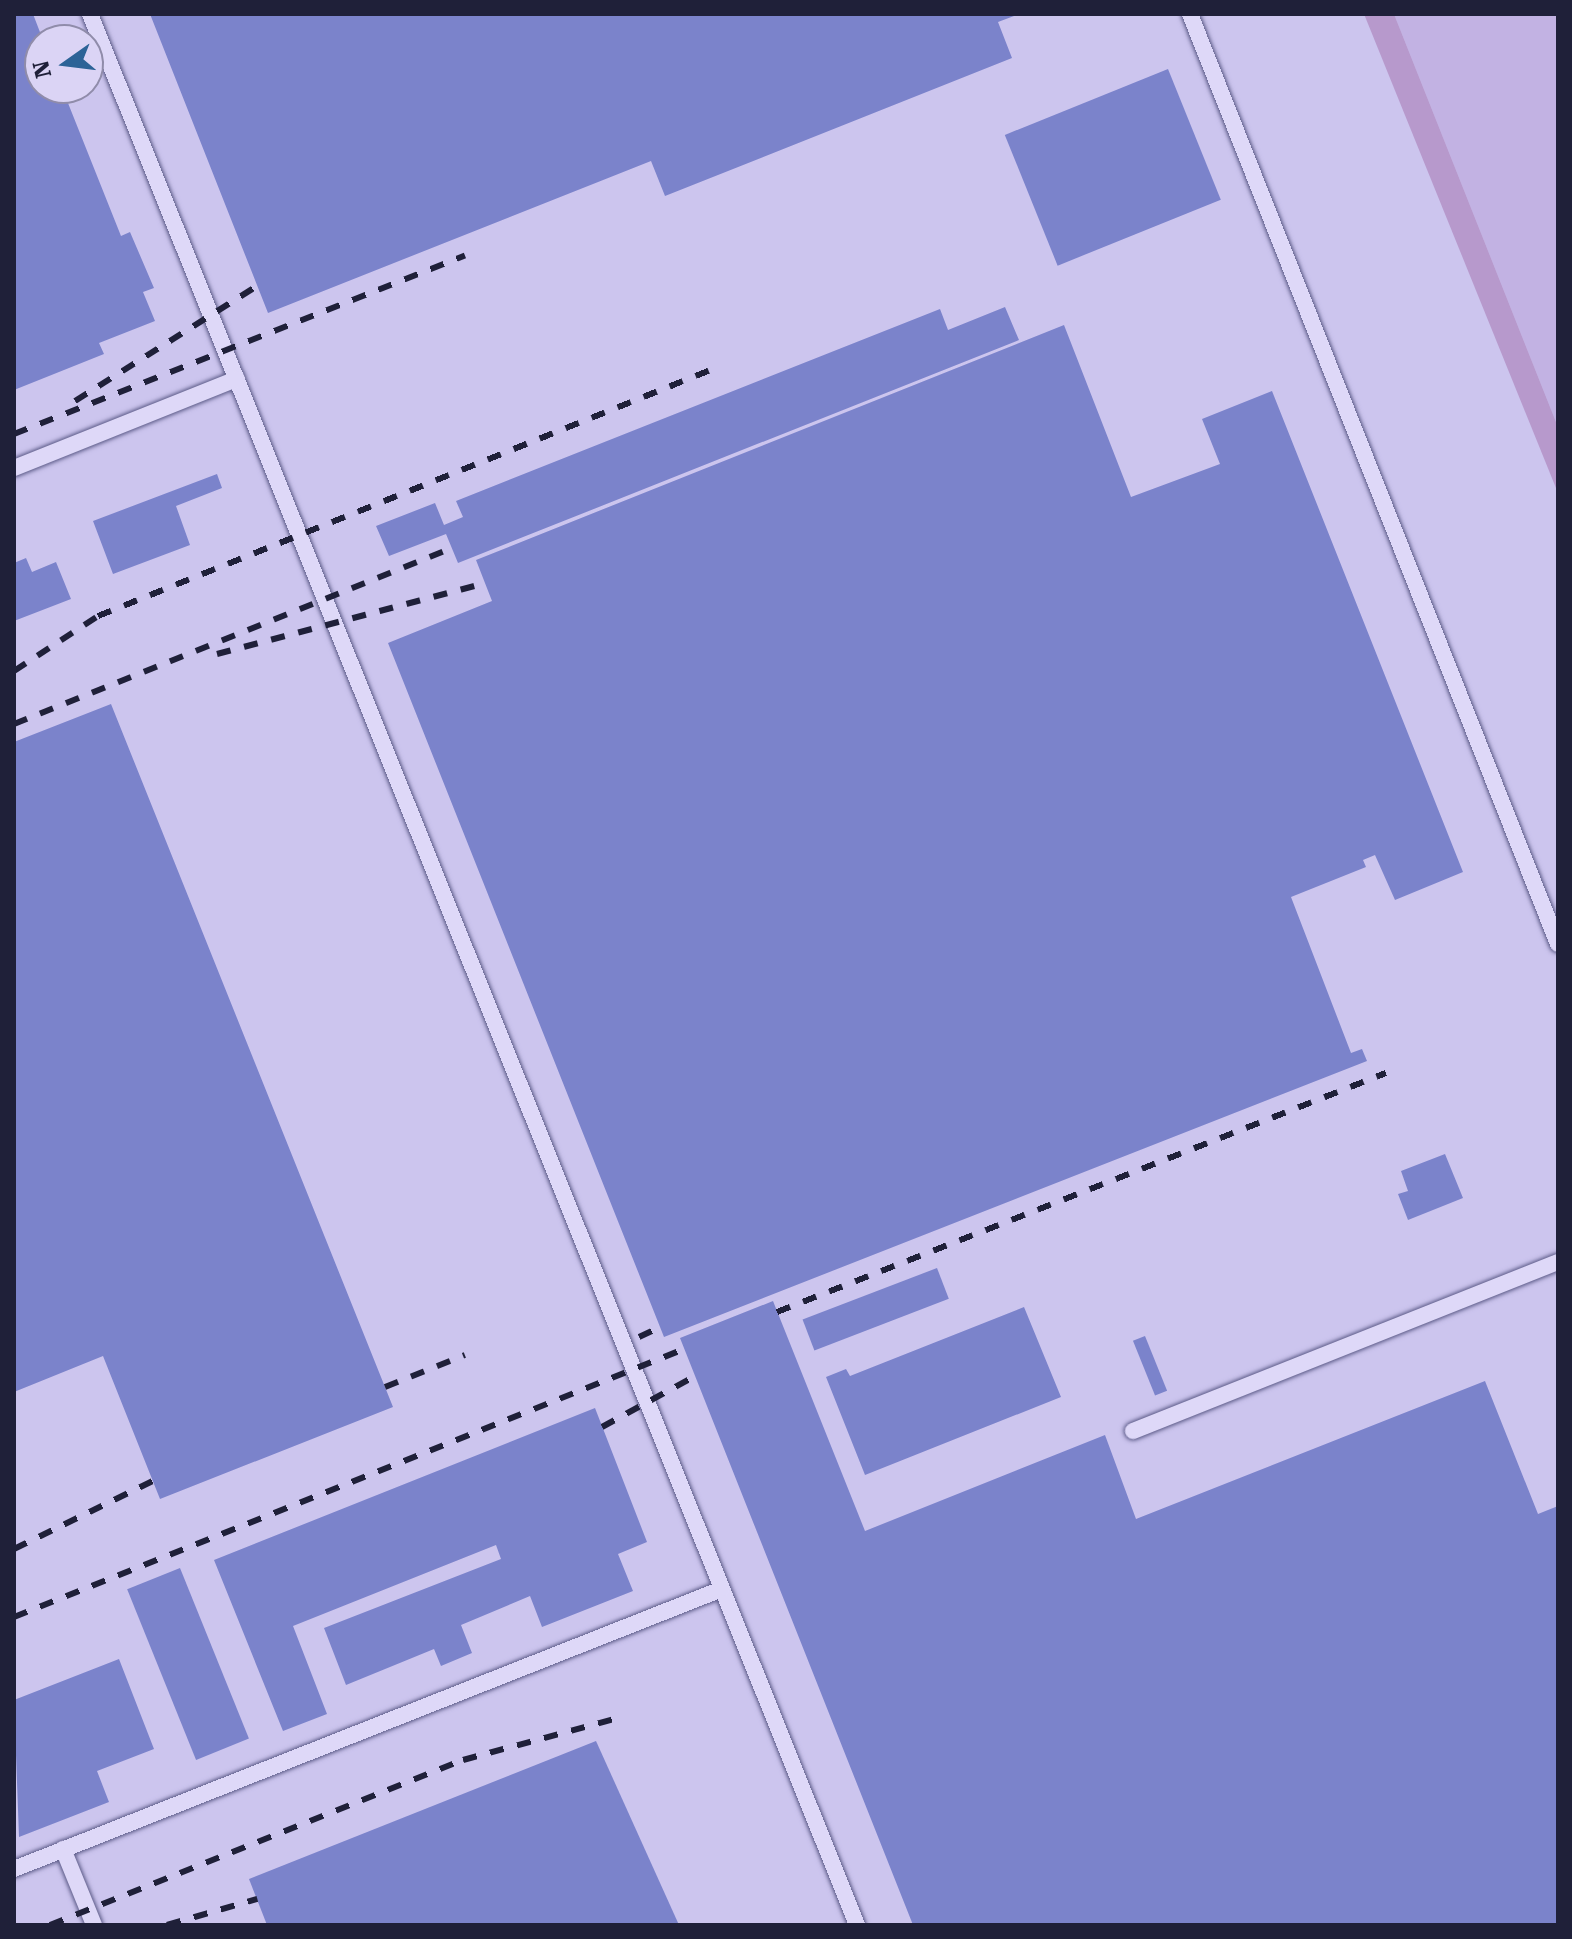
<!DOCTYPE html>
<html>
<head>
<meta charset="utf-8">
<style>
  body { margin:0 }
  #map { position:relative; width:1572px; height:1939px; overflow:hidden; background:#ccc5ee; font-family:"Roboto Serif",serif }
  div>[style] { position:absolute }
  [style*='--x'] { left:calc(var(--x)*1px); top:calc(var(--y)*1px); width:calc(var(--w)*1px); rotate:calc(var(--a)*1deg) }
  .farmland>* { inset:0; background:#c2b2e3 }
  .green>* { inset:0; background:#b799cc }
  .building>* { inset:0; background:#7b83cb; transform-origin:0 0 }
  .roads { filter:drop-shadow(0 0 2px #5c5b88) drop-shadow(0 0 2px #5c5b88) }
  .lane>* { height:16px; margin:-8px; padding:0 8px; transform-origin:8px; border-radius:8px; background:#ded8f8 }
  .rail>* { height:6px; margin-top:-3px; transform-origin:0; background:repeating-linear-gradient(90deg,#1f2039 0 14px,transparent 0 28px) }
  span { translate:-50% -50%; white-space:nowrap; text-align:center; line-height:1.15; -webkit-text-stroke:8px #dbd4f5; paint-order:stroke }
  .frame { position:absolute; inset:0; border:16px solid #1f2039; pointer-events:none }
  .north { position:absolute; left:24px; top:24px; width:80px; height:80px; box-sizing:border-box; background:#dbd4f5; border:2px solid #908caa; border-radius:50%; rotate:256deg; font-size:22px; font-weight:700; line-height:32px; text-align:center; color:#1f2039 }
  .north::after { content:''; display:block; margin:auto; width:28px; height:36px; background:#2c6397; clip-path:polygon(50% 0,100% 100%,50% 72%,0 100%) }
</style>
</head>
<body>
<div id="map">
  <div class="farmland">
    <i style="clip-path:polygon(1394px 14px,1558px 14px,1558px 427px)"></i>
  </div>
  <div class="green">
    <i style="clip-path:polygon(1364px 14px,1394px 14px,1558px 427px,1558px 493px)"></i>
  </div>
  <div class="building">
    <i style="clip-path:polygon(14px 14px,33px 14px,43px 40px,40px 88px,62px 88px,121px 236px,130px 232px,154px 288px,143px 292px,155px 321px,99px 343px,104px 354px,14px 390px)"></i>
    <i style="clip-path:polygon(150px 14px,1019px 14px,998px 22px,1012px 58px,665px 196px,651px 161px,268px 313px)"></i>
    <i style="left:1168px;top:69px;width:141px;height:176px;rotate:68deg"></i>
    <i style="clip-path:polygon(1005px 307px,1019px 340px,458px 563px,446px 534px,389px 556px,376px 526px,435px 503px,444px 525px,463px 517px,456px 501px,940px 309px,948px 330px)"></i>
    <i style="clip-path:polygon(1064px 325px,1131px 497px,1220px 464px,1202px 419px,1272px 391px,1463px 872px,1395px 900px,1375px 855px,1363px 860px,1366px 867px,1291px 897px,1351px 1053px,1362px 1049px,1367px 1061px,664px 1337px,388px 643px,492px 601px,476px 560px)"></i>
    <i style="clip-path:polygon(217px 474px,222px 488px,176px 506px,190px 545px,113px 574px,93px 521px)"></i>
    <i style="clip-path:polygon(26px 558px,32px 572px,56px 562px,71px 599px,14px 621px,14px 563px)"></i>
    <i style="clip-path:polygon(111px 704px,393px 1407px,160px 1499px,103px 1356px,14px 1392px,14px 742px)"></i>
    <i style="clip-path:polygon(1445px 1154px,1463px 1198px,1408px 1220px,1398px 1194px,1408px 1191px,1401px 1171px)"></i>
    <i style="left:937px;top:1268px;width:33px;height:144px;rotate:69deg"></i>
    <i style="clip-path:polygon(773px 1301px,865px 1531px,1105px 1435px,1136px 1519px,1485px 1381px,1538px 1514px,1558px 1506px,1558px 1925px,913px 1925px,680px 1338px)"></i>
    <i style="clip-path:polygon(1024px 1307px,1061px 1397px,865px 1475px,826px 1377px,846px 1369px,850px 1376px)"></i>
    <i style="left:1145px;top:1336px;width:59px;height:13px;rotate:68deg"></i>
    <i style="clip-path:polygon(595px 1408px,647px 1542px,618px 1554px,633px 1591px,542px 1627px,530px 1596px,461px 1625px,472px 1653px,441px 1666px,434px 1649px,346px 1685px,324px 1628px,501px 1559px,496px 1545px,293px 1626px,327px 1714px,283px 1731px,214px 1560px)"></i>
    <i style="left:180px;top:1568px;width:184px;height:57px;rotate:68deg"></i>
    <i style="clip-path:polygon(119px 1659px,154px 1749px,97px 1771px,109px 1802px,19px 1837px,14px 1700px)"></i>
    <i style="clip-path:polygon(596px 1741px,679px 1925px,267px 1925px,249px 1879px)"></i>
  </div>
  <div class="roads">
    <div class="lane">
      <i style="--x:90;--y:14;--w:2059;--a:68.13"></i>
      <i style="--x:1190;--y:14;--w:1000;--a:68.41"></i>
      <i style="--x:14;--y:468;--w:240;--a:-21.8"></i>
      <i style="--x:1133;--y:1431;--w:457;--a:-21.7"></i>
      <i style="--x:63;--y:1849;--w:82;--a:67.8"></i>
      <i style="--x:14;--y:1869;--w:761;--a:-21.58"></i>
    </div>
  </div>
  <div class="rail">
    <i style="--x:75;--y:401;--w:215;--a:-32.3"></i>
    <i style="--x:14;--y:434;--w:485;--a:-21.6"></i>
    <i style="--x:217;--y:654;--w:278;--a:-14.8"></i>
    <i style="--x:14;--y:671;--w:100;--a:-33.2"></i>
    <i style="--x:98;--y:616;--w:668;--a:-21.88"></i>
    <i style="--x:14;--y:724;--w:472;--a:-21.9"></i>
    <i style="--x:777;--y:1312;--w:654;--a:-21.43"></i>
    <i style="--x:639;--y:1337;--w:23;--a:-25"></i>
    <i style="--x:385;--y:1387;--w:86;--a:-21.8"></i>
    <i style="--x:602;--y:1427;--w:106;--a:-28.7"></i>
    <i style="--x:14;--y:1549;--w:155;--a:-26.1"></i>
    <i style="--x:14;--y:1617;--w:722;--a:-21.8"></i>
    <i style="--x:50;--y:1925;--w:445;--a:-21.8"></i>
    <i style="--x:463;--y:1760;--w:161;--a:-15.2"></i>
    <i style="--x:167;--y:1925;--w:94;--a:-16.1"></i>
  </div>
  <div class="frame"></div>
  <div class="north">N</div>
</div>
</body>
</html>
